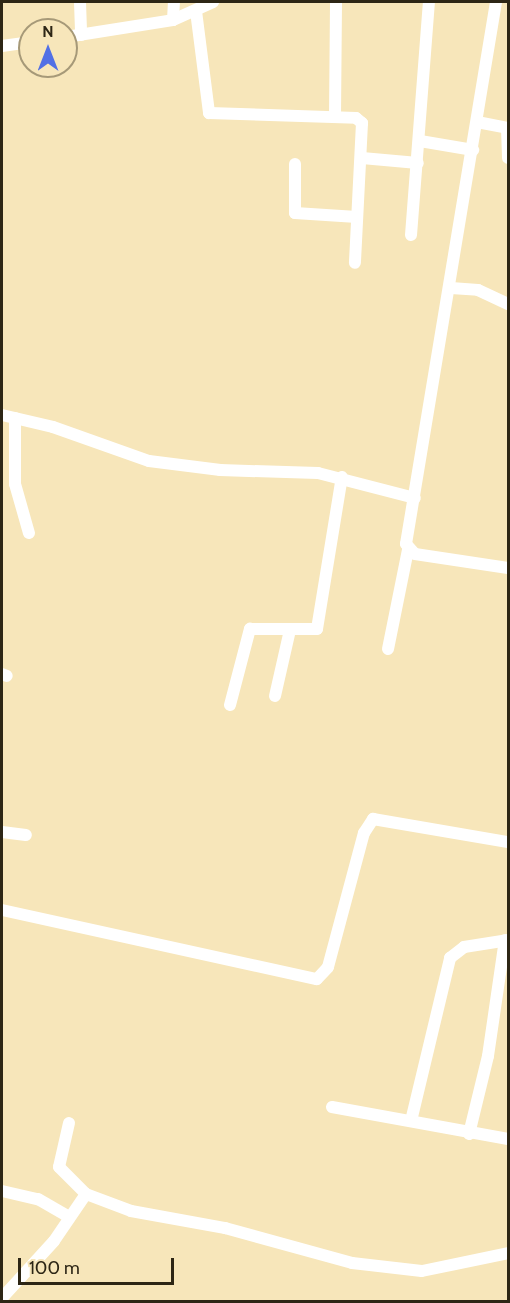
<!DOCTYPE html>
<html>
<head>
<meta charset="utf-8">
<style>
  body { margin:0 }
  #map { position:relative; width:510px; height:1303px; overflow:hidden; background:#f7e6ba; font-family:Cabin,sans-serif }
  div>[style] { position:absolute }
  [style*='--x'] { left:calc(var(--x)*1px); top:calc(var(--y)*1px); width:calc(var(--w)*1px); rotate:calc(var(--a)*1deg) }
  .minor>* { height:12px; margin:-6px; padding:0 6px; transform-origin:6px; border-radius:6px; background:#fff }
  span { translate:-50% -50%; white-space:nowrap; text-align:center; line-height:1.15; -webkit-text-stroke:6px #f7e6ba; paint-order:stroke }
  .frame { position:absolute; inset:0; border:3px solid #2d2615; pointer-events:none }
  .north { position:absolute; left:18px; top:18px; width:60px; height:60px; box-sizing:border-box; background:#f7e6ba; border:2px solid #a69978; border-radius:50%; rotate:0deg; font-size:16px; font-weight:700; line-height:24px; text-align:center; color:#2d2615 }
  .north::after { content:''; display:block; margin:auto; width:21px; height:27px; background:#5270e5; clip-path:polygon(50% 0,100% 100%,50% 72%,0 100%) }
  .scale { position:absolute; left:18px; top:1258px; width:156px; height:27px; box-sizing:border-box; border:3px solid #2d2615; border-top:0; padding-left:8px; font-size:18px; line-height:21px; white-space:nowrap; color:#2d2615; -webkit-text-stroke:4px #f7e6ba; paint-order:stroke }
</style>
</head>
<body>
<div id="map">
  <div class="minor">
    <i style="--x:80;--y:2;--w:33;--a:88"></i>
    <i style="--x:496;--y:2;--w:549;--a:99.43"></i>
    <i style="--x:406;--y:544;--w:13;--a:48"></i>
    <i style="--x:415;--y:554;--w:94;--a:8.6"></i>
    <i style="--x:196;--y:11;--w:103;--a:82.7"></i>
    <i style="--x:209;--y:113;--w:147;--a:1.9"></i>
    <i style="--x:356;--y:118;--w:8;--a:40"></i>
    <i style="--x:362;--y:123;--w:140;--a:92.9"></i>
    <i style="--x:173;--y:20;--w:18;--a:-87"></i>
    <i style="--x:66;--y:37;--w:108;--a:-9"></i>
    <i style="--x:173;--y:20;--w:44;--a:-24.2"></i>
    <i style="--x:2;--y:46;--w:28;--a:-8"></i>
    <i style="--x:335;--y:117;--w:115;--a:-89.5"></i>
    <i style="--x:477;--y:122;--w:31;--a:11"></i>
    <i style="--x:507;--y:128;--w:30;--a:88"></i>
    <i style="--x:420;--y:141;--w:54;--a:9.6"></i>
    <i style="--x:362;--y:158;--w:56;--a:5.1"></i>
    <i style="--x:295;--y:164;--w:49;--a:90"></i>
    <i style="--x:295;--y:213;--w:62;--a:3.7"></i>
    <i style="--x:411;--y:235;--w:234;--a:-85.6"></i>
    <i style="--x:451;--y:288;--w:27;--a:4"></i>
    <i style="--x:478;--y:290;--w:33;--a:25"></i>
    <i style="--x:2;--y:415;--w:52;--a:13.2"></i>
    <i style="--x:53;--y:427;--w:102;--a:19.5"></i>
    <i style="--x:149;--y:461;--w:72;--a:7.2"></i>
    <i style="--x:220;--y:470;--w:98;--a:1.8"></i>
    <i style="--x:318;--y:473;--w:100;--a:14.5"></i>
    <i style="--x:15;--y:418;--w:66;--a:90"></i>
    <i style="--x:15;--y:484;--w:51;--a:74.1"></i>
    <i style="--x:388;--y:649;--w:101;--a:-78.6"></i>
    <i style="--x:2;--y:674;--w:5;--a:22"></i>
    <i style="--x:275;--y:696;--w:68;--a:-77.2"></i>
    <i style="--x:230;--y:705;--w:79;--a:-75.3"></i>
    <i style="--x:250;--y:629;--w:67;--a:0"></i>
    <i style="--x:317;--y:629;--w:154;--a:-80.7"></i>
    <i style="--x:2;--y:832;--w:24;--a:7"></i>
    <i style="--x:2;--y:910;--w:322;--a:12.4"></i>
    <i style="--x:317;--y:979;--w:16;--a:-47"></i>
    <i style="--x:328;--y:967;--w:139;--a:-75"></i>
    <i style="--x:364;--y:833;--w:17;--a:-57"></i>
    <i style="--x:373;--y:819;--w:137;--a:9.7"></i>
    <i style="--x:332;--y:1107;--w:179;--a:10.3"></i>
    <i style="--x:411;--y:1121;--w:168;--a:-76.5"></i>
    <i style="--x:450;--y:958;--w:18;--a:-38"></i>
    <i style="--x:464;--y:947;--w:45;--a:-9"></i>
    <i style="--x:69;--y:1123;--w:45;--a:102.8"></i>
    <i style="--x:59;--y:1167;--w:38;--a:45"></i>
    <i style="--x:469;--y:1134;--w:80;--a:-76.3"></i>
    <i style="--x:488;--y:1056;--w:117;--a:-81.7"></i>
    <i style="--x:2;--y:1191;--w:37;--a:13"></i>
    <i style="--x:38;--y:1199;--w:36;--a:30"></i>
    <i style="--x:2;--y:1298;--w:77;--a:-47.6"></i>
    <i style="--x:54;--y:1241;--w:57;--a:-55.8"></i>
    <i style="--x:86;--y:1194;--w:48;--a:20.7"></i>
    <i style="--x:131;--y:1211;--w:96;--a:10.3"></i>
    <i style="--x:225;--y:1228;--w:132;--a:15.4"></i>
    <i style="--x:352;--y:1263;--w:70;--a:6.5"></i>
    <i style="--x:422;--y:1271;--w:88;--a:-11.8"></i>
  </div>
  <div class="frame"></div>
  <div class="north">N</div>
  <div class="scale">100 m</div>
</div>
</body>
</html>
